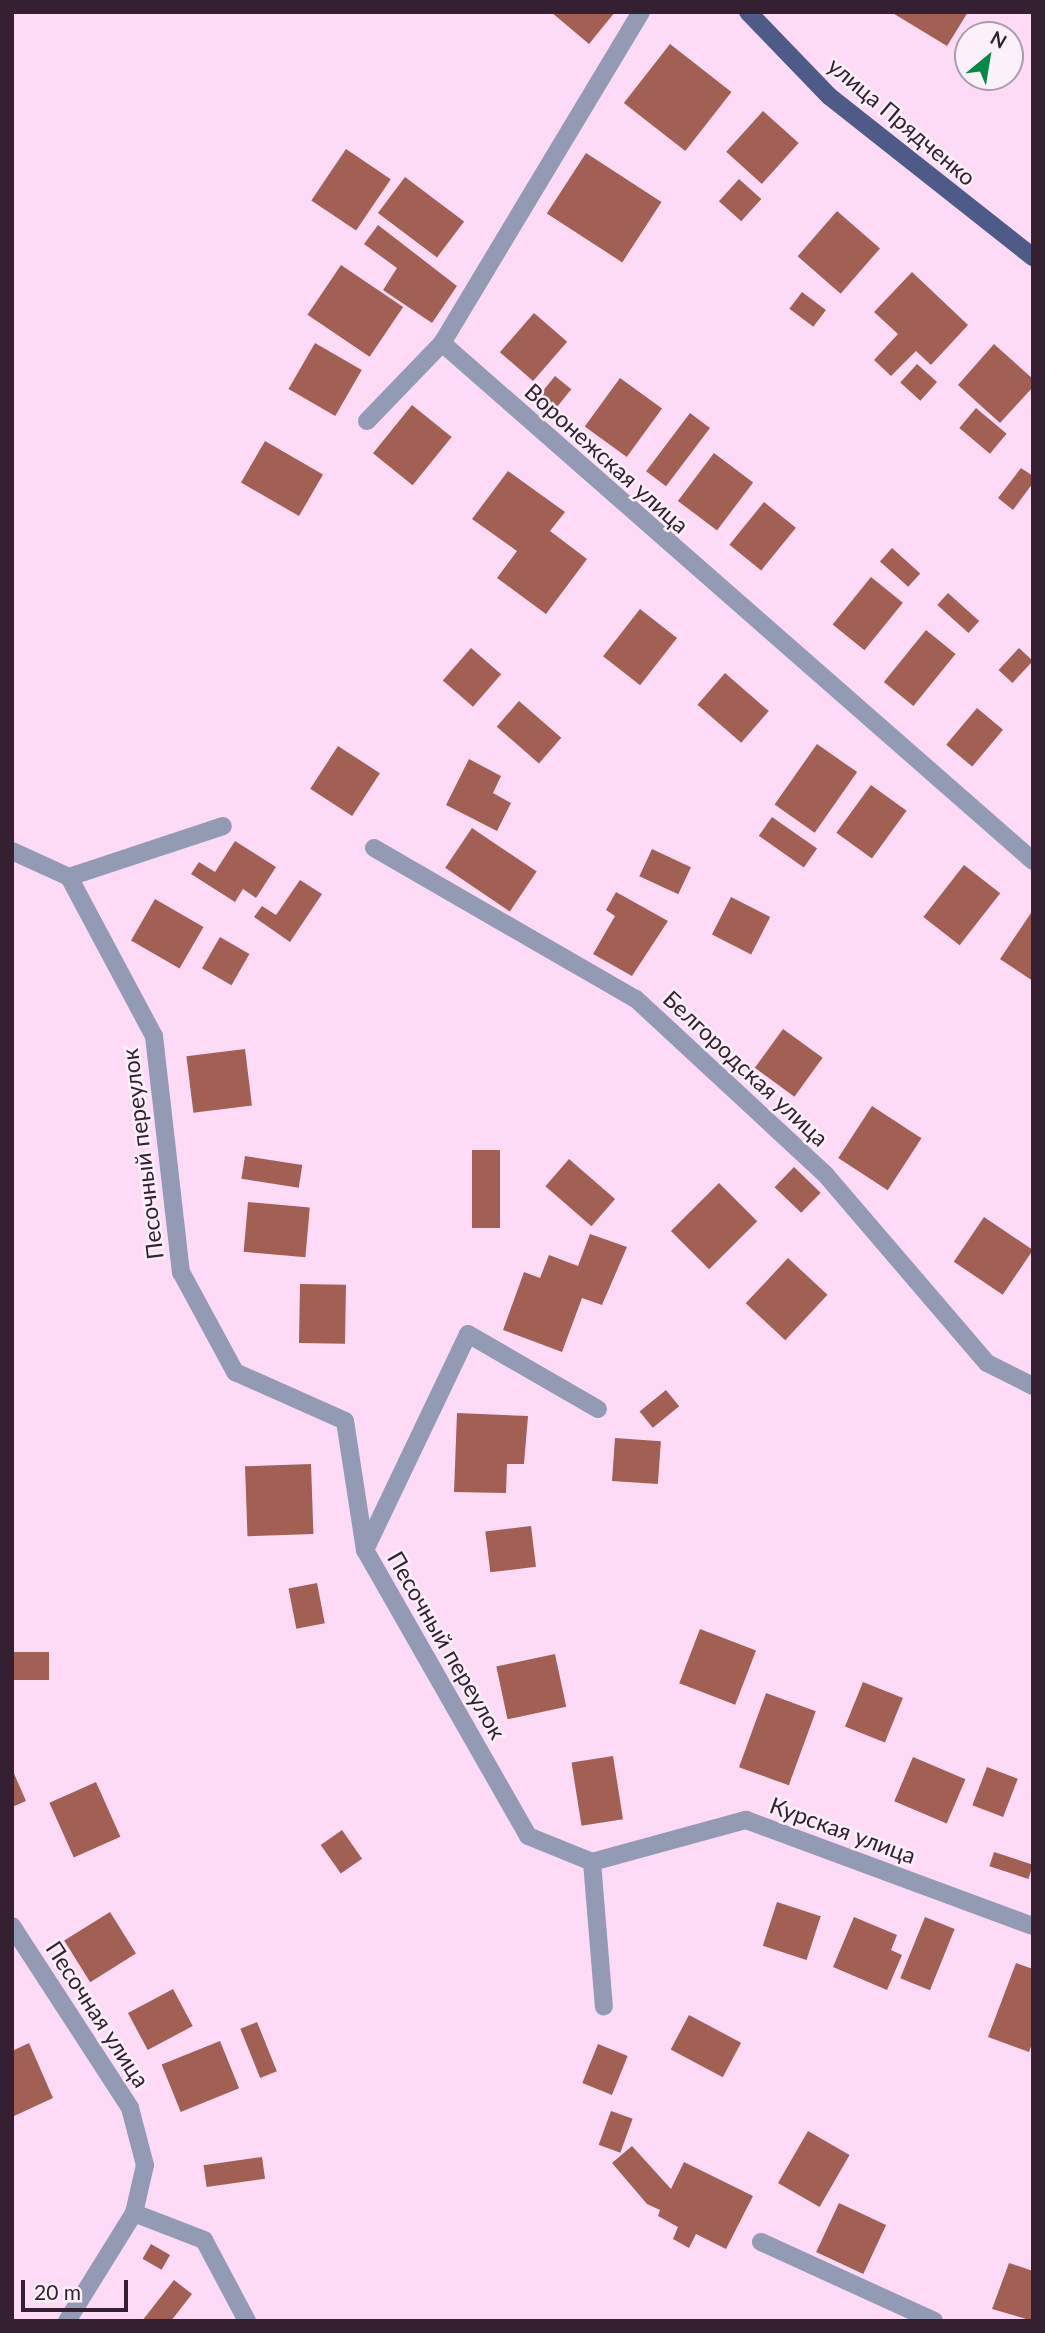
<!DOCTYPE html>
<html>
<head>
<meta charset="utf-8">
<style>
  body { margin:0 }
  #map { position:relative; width:1045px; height:2333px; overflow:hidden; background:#fddbf7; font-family:Lato,sans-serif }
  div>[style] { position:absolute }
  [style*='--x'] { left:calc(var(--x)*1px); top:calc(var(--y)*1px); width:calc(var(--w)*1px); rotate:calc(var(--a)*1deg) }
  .building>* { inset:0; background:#a16053; transform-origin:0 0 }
  .minor>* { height:18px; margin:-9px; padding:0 9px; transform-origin:9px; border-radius:9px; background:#929ab4 }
  .major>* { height:18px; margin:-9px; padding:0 9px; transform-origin:9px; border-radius:9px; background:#4e5a87 }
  span { translate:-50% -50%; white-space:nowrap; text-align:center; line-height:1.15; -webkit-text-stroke:5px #fcf0fa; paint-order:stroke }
  .street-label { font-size:23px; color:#352032 }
  .frame { position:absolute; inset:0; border:14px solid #352032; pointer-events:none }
  .north { position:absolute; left:954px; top:21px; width:70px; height:70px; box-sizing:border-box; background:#fcf0fa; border:2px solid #ac9daa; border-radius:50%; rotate:30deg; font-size:19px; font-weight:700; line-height:28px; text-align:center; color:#352032 }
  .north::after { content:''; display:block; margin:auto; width:24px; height:32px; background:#068945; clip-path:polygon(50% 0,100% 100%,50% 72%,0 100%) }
  .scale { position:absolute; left:21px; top:2280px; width:107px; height:32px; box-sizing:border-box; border:4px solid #352032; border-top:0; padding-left:9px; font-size:21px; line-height:24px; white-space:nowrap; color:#352032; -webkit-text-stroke:5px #fcf0fa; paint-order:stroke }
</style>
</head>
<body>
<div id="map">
  <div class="building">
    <i style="clip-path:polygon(551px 12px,615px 12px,589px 44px)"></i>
    <i style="clip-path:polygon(891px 12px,968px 12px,947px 46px)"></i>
    <i style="left:670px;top:44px;width:78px;height:75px;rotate:38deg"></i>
    <i style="left:763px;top:111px;width:48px;height:55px;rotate:42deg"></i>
    <i style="left:346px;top:149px;width:54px;height:62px;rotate:34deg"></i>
    <i style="left:586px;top:153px;width:90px;height:72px;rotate:33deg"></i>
    <i style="left:405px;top:177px;width:74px;height:45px;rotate:37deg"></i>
    <i style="left:739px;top:179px;width:30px;height:30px;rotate:42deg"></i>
    <i style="left:837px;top:211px;width:57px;height:60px;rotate:41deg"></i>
    <i style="clip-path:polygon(378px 225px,457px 286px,432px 323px,383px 290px,397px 268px,364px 244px)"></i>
    <i style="left:341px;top:265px;width:75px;height:60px;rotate:34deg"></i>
    <i style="clip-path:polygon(912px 272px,968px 325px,931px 365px,916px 351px,891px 376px,874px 360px,898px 334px,874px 312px)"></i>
    <i style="left:802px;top:292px;width:30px;height:21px;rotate:37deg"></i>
    <i style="left:534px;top:313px;width:44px;height:52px;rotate:41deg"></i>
    <i style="left:315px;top:343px;width:54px;height:53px;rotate:30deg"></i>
    <i style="clip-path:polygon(994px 344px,1033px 379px,1033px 387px,1000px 423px,958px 385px)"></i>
    <i style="left:917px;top:364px;width:27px;height:25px;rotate:42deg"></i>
    <i style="left:555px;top:376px;width:21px;height:28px;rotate:39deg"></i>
    <i style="left:620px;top:378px;width:52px;height:60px;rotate:36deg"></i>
    <i style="left:412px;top:405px;width:51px;height:62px;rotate:39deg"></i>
    <i style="left:976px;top:408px;width:40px;height:26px;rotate:40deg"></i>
    <i style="left:690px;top:413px;width:25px;height:73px;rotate:37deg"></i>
    <i style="left:265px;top:441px;width:67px;height:48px;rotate:30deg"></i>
    <i style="left:714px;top:453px;width:49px;height:60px;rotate:37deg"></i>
    <i style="clip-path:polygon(1021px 468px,1033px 476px,1033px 483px,1013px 510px,998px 498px)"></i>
    <i style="clip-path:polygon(508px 471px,565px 512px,550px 531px,587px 559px,546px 614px,497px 578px,517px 551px,472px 519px)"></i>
    <i style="left:764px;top:502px;width:41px;height:55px;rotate:39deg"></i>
    <i style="left:892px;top:548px;width:38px;height:18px;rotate:42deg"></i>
    <i style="left:871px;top:577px;width:41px;height:61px;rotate:39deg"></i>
    <i style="left:948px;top:593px;width:42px;height:16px;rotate:42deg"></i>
    <i style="left:640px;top:609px;width:47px;height:60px;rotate:38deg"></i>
    <i style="left:926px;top:630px;width:38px;height:67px;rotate:39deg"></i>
    <i style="left:471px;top:648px;width:40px;height:43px;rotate:41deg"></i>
    <i style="left:1019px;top:648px;width:19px;height:30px;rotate:43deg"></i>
    <i style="left:725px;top:673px;width:58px;height:42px;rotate:41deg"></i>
    <i style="left:519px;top:701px;width:56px;height:34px;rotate:41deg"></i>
    <i style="left:977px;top:708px;width:34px;height:48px;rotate:40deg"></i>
    <i style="left:817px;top:744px;width:49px;height:74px;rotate:35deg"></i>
    <i style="left:338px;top:746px;width:50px;height:51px;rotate:33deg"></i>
    <i style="clip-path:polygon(469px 759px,501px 776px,493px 793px,511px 803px,497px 831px,446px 805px)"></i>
    <i style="left:871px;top:785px;width:44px;height:59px;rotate:36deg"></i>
    <i style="left:772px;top:817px;width:55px;height:23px;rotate:35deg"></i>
    <i style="left:472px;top:828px;width:78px;height:48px;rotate:34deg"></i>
    <i style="clip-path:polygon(235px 841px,276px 867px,256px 898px,243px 889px,235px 902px,191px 874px,199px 862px,215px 872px)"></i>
    <i style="left:652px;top:849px;width:43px;height:30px;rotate:25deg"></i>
    <i style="left:964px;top:865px;width:46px;height:66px;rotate:38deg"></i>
    <i style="clip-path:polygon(300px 880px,322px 894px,290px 942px,254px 917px,262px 906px,276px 915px)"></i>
    <i style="clip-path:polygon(616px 892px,668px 921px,632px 976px,593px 954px,615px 916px,606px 910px)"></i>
    <i style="left:731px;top:897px;width:44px;height:42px;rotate:27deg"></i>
    <i style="left:155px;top:899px;width:56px;height:48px;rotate:30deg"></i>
    <i style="clip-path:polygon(1033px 910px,1033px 981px,1000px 959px)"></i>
    <i style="left:220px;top:937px;width:34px;height:36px;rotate:30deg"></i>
    <i style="left:783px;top:1029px;width:49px;height:48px;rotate:36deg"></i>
    <i style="left:245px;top:1049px;width:57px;height:59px;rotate:83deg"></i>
    <i style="left:872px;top:1106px;width:59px;height:62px;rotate:33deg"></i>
    <i style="left:472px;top:1150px;width:28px;height:78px"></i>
    <i style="left:245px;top:1156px;width:58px;height:23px;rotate:9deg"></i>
    <i style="left:569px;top:1159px;width:61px;height:36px;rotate:41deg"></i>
    <i style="left:794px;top:1167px;width:37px;height:28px;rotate:44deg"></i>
    <i style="left:719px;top:1183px;width:54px;height:68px;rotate:45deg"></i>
    <i style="left:248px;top:1202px;width:62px;height:50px;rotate:5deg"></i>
    <i style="left:984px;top:1217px;width:59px;height:54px;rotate:34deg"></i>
    <i style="clip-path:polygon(590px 1234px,627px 1247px,602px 1305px,582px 1298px,562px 1352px,503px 1330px,524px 1272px,540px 1278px,549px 1255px,578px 1266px)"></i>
    <i style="left:788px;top:1258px;width:54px;height:62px;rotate:43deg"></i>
    <i style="left:300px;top:1284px;width:46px;height:59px;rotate:1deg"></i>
    <i style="left:666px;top:1390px;width:21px;height:34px;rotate:51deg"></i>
    <i style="clip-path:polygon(457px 1413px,528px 1416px,524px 1464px,507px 1464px,506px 1493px,454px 1492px)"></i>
    <i style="left:615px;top:1438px;width:46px;height:43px;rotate:4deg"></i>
    <i style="left:311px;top:1464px;width:70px;height:66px;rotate:88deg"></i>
    <i style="left:531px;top:1526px;width:41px;height:46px;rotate:83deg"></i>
    <i style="left:317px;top:1583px;width:41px;height:29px;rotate:79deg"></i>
    <i style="left:700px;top:1629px;width:60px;height:58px;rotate:21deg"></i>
    <i style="left:12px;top:1652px;width:37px;height:28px"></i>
    <i style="left:555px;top:1654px;width:54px;height:60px;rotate:78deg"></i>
    <i style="left:863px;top:1682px;width:43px;height:48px;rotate:22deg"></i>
    <i style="left:766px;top:1693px;width:53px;height:79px;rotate:20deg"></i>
    <i style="left:613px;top:1756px;width:64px;height:42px;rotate:81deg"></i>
    <i style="left:913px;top:1757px;width:57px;height:48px;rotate:23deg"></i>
    <i style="left:987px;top:1767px;width:33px;height:41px;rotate:21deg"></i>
    <i style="clip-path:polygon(12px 1769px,26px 1801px,12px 1807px)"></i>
    <i style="left:96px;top:1782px;width:60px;height:51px;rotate:66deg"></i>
    <i style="left:342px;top:1830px;width:35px;height:26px;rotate:55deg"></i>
    <i style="left:994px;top:1852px;width:41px;height:15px;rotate:18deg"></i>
    <i style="left:777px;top:1902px;width:46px;height:46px;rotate:18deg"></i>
    <i style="left:110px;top:1912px;width:49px;height:54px;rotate:58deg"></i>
    <i style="clip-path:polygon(854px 1917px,897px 1935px,891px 1950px,902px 1955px,887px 1990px,833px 1967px)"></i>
    <i style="left:925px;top:1917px;width:32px;height:66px;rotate:22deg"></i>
    <i style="clip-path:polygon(1016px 1963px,1033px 1969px,1033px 2041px,1029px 2052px,988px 2037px)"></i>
    <i style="left:173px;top:1989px;width:42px;height:51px;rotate:62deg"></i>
    <i style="left:689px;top:2015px;width:59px;height:39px;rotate:28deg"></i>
    <i style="left:257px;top:2022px;width:53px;height:18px;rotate:68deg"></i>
    <i style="left:220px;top:2041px;width:51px;height:63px;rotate:68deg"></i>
    <i style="clip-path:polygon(29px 2043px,53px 2098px,12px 2117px,12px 2051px)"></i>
    <i style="left:598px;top:2044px;width:32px;height:42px;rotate:22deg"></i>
    <i style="left:611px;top:2111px;width:23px;height:36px;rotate:20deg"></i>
    <i style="left:808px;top:2131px;width:48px;height:60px;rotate:30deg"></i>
    <i style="clip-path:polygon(632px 2146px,671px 2189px,684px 2162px,753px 2196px,726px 2249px,696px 2234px,689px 2248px,673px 2239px,678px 2227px,658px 2216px,660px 2210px,647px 2204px,612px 2163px)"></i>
    <i style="left:262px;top:2157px;width:22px;height:59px;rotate:82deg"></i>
    <i style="left:839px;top:2203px;width:52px;height:54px;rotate:25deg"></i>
    <i style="left:151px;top:2244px;width:22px;height:17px;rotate:30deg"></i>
    <i style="clip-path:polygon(1009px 2263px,1033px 2271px,1033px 2321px,992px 2309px)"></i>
    <i style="clip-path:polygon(174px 2280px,192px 2294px,171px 2321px,142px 2321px)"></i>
  </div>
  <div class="minor">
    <i style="--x:641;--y:12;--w:386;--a:121"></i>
    <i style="--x:442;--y:343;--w:786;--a:41.23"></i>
    <i style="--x:367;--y:421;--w:108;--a:-46.1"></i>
    <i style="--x:374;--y:848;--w:302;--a:30"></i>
    <i style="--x:636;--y:999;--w:258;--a:42.8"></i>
    <i style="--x:825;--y:1174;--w:249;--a:49.4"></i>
    <i style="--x:987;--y:1363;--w:51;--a:26.6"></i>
    <i style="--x:12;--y:851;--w:63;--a:24.5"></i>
    <i style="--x:69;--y:877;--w:180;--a:61.9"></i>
    <i style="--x:154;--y:1036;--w:238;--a:83.5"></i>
    <i style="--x:181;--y:1272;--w:114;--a:61.6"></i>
    <i style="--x:235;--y:1372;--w:120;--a:24"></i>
    <i style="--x:345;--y:1421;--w:131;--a:81.2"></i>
    <i style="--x:365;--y:1550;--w:329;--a:60.3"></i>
    <i style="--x:528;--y:1836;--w:69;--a:22.1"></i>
    <i style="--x:592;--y:1862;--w:145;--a:85.3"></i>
    <i style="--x:69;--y:877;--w:162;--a:-18.3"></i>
    <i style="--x:365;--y:1550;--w:239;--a:-64.5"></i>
    <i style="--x:468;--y:1334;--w:150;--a:30"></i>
    <i style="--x:592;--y:1862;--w:160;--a:-15.3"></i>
    <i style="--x:746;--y:1820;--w:306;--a:20.3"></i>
    <i style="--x:12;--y:1926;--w:217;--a:57"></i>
    <i style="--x:130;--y:2108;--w:59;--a:75.3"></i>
    <i style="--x:145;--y:2165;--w:49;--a:102.9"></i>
    <i style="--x:134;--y:2213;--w:127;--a:121.8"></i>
    <i style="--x:134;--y:2213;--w:75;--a:21.1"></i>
    <i style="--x:204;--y:2240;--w:92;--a:62"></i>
    <i style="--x:761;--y:2242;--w:190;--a:24.5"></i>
  </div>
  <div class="major">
    <i style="--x:748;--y:12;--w:117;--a:46"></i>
    <i style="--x:829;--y:96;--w:260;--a:38.3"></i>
  </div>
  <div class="street-label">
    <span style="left:902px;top:121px;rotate:40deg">улица Прядченко</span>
    <span style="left:607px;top:458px;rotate:42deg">Воронежская улица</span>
    <span style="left:746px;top:1068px;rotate:43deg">Белгородская улица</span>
    <span style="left:142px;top:1154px;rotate:-97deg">Песочный переулок</span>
    <span style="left:447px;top:1645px;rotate:60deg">Песочный переулок</span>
    <span style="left:843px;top:1830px;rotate:20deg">Курская улица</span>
    <span style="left:98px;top:2014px;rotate:57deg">Песочная улица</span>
  </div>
  <div class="frame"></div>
  <div class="north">N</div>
  <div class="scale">20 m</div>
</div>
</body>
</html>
